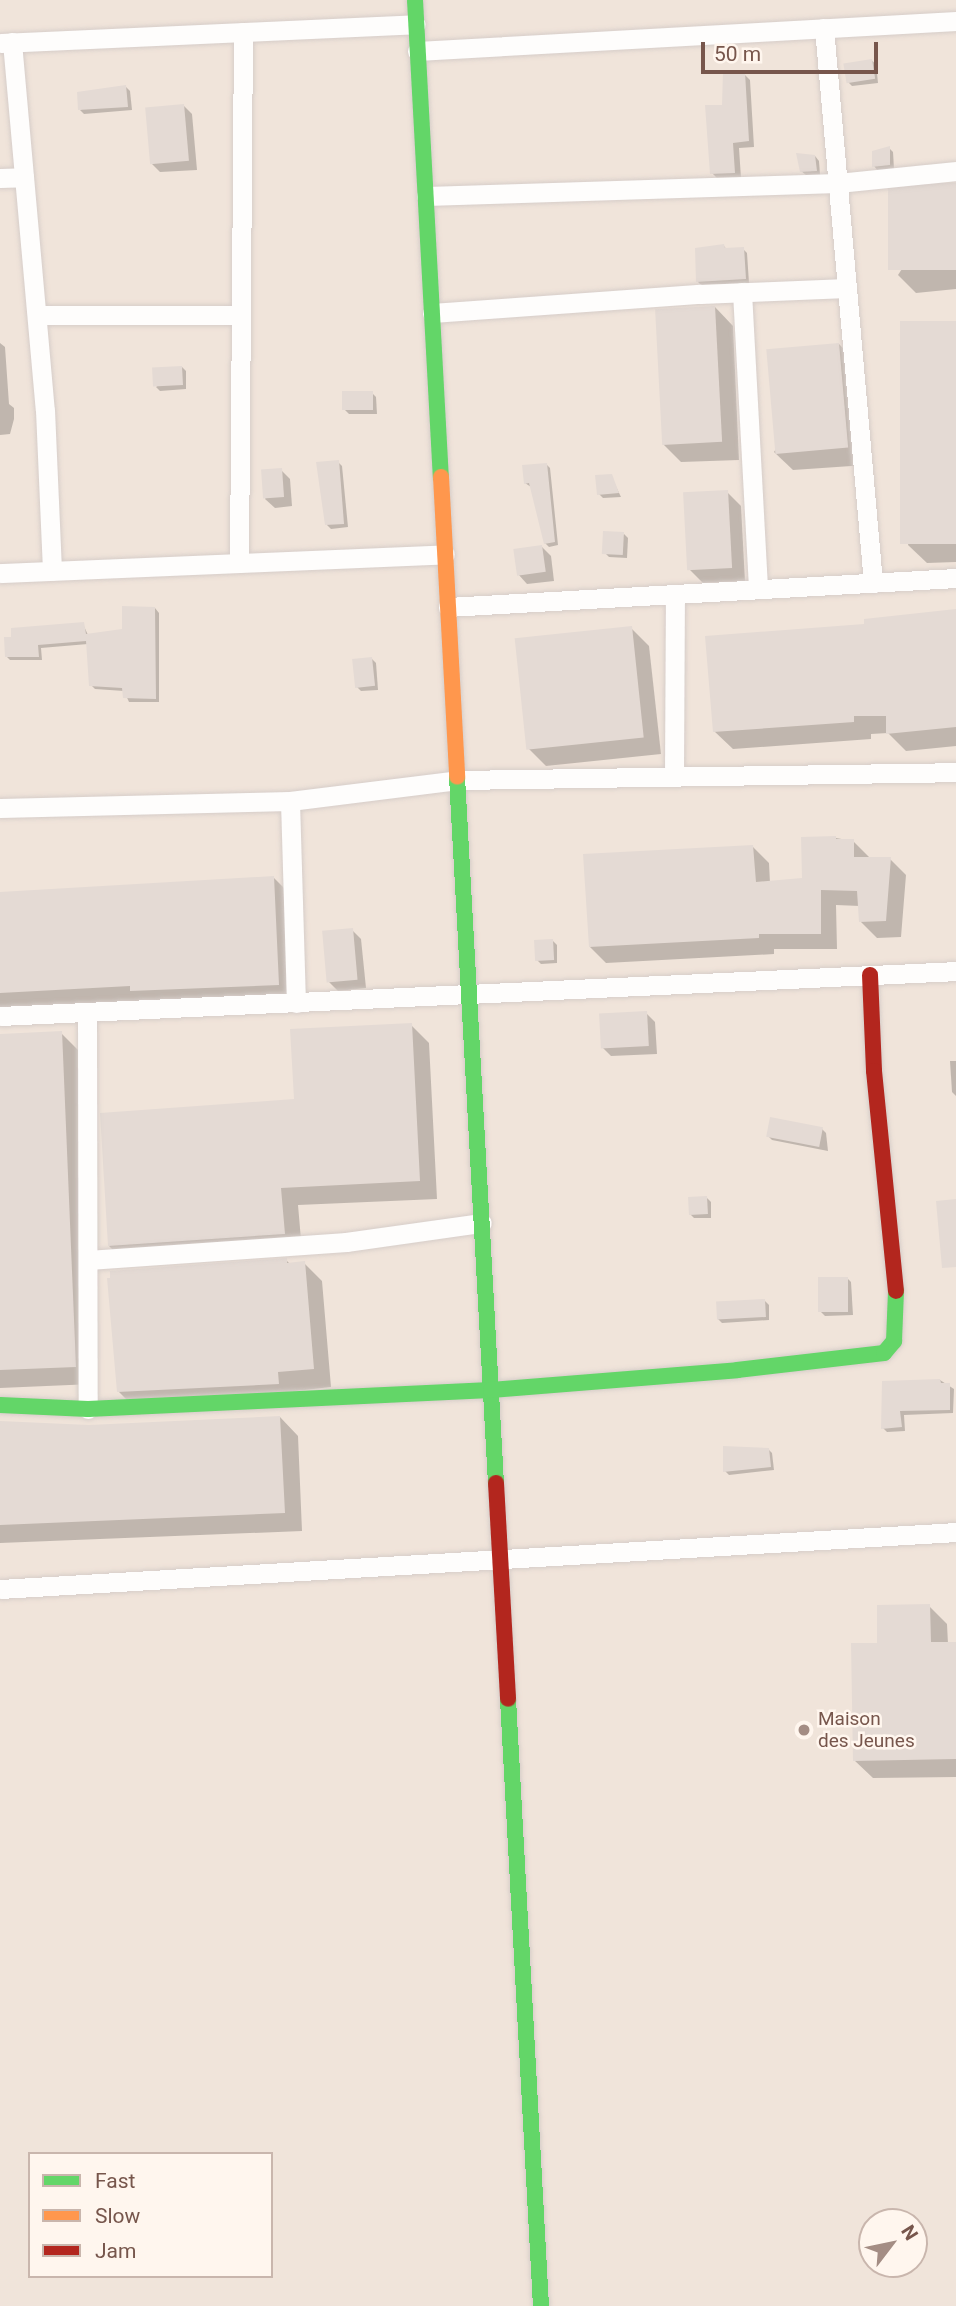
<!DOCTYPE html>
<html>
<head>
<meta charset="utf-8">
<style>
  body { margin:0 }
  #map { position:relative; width:956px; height:2306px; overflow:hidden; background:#f7f2ec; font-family:Roboto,sans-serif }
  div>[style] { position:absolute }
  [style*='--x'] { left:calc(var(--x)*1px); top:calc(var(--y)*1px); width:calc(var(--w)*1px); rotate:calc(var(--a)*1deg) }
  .residential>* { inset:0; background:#f0e4da }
  .shadow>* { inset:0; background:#0003 }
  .building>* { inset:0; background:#e4dad4; transform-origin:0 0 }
  .roads { filter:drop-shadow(0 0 2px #d6cdc9) drop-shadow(0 0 2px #d6cdc9) }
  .street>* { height:19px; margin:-9.5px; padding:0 9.5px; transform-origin:9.5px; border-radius:9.5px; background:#fefdfc }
  .fast>* { height:16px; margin:-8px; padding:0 8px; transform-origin:8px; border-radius:8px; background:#63d668 }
  .slow>* { height:16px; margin:-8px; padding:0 8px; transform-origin:8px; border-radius:8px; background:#ff974d }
  .jam>* { height:16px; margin:-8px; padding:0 8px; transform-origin:8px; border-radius:8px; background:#b3261e }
  .dots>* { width:19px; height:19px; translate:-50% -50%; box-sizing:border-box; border:4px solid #fff6ee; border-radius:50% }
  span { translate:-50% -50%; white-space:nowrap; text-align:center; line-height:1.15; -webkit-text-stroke:5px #fff6ee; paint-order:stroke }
  .poi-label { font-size:19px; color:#77564c }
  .left { translate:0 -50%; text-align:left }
  .legend { position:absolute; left:28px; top:2152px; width:245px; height:126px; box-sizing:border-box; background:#fff6ee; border:2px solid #c9b6ad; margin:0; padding:9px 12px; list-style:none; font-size:21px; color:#77564c }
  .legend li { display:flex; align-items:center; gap:14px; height:35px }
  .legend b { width:35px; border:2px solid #c9b6ad }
  .north { position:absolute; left:858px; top:2208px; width:70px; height:70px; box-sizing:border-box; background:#fff6ee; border:2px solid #c9b6ad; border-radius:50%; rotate:58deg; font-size:19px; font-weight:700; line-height:28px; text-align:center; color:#77564c }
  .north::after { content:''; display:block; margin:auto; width:24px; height:32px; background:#a48d84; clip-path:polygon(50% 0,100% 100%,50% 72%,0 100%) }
  .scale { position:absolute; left:701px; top:42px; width:177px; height:32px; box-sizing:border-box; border:4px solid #77564c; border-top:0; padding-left:9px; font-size:21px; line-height:24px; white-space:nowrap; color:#77564c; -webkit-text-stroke:5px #fff6ee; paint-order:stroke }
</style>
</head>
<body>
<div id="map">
  <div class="residential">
    <i style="clip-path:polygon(evenodd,0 0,956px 0,956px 2306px,0 2306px,0 0,30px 2154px,271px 2154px,271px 2276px,30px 2276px,30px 2154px,0 0,872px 2222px,914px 2222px,914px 2264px,872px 2264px,872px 2222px)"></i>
  </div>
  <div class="shadow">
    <i style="clip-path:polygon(871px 60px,876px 64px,878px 83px,852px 86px,848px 82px)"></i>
    <i style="clip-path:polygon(744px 74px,750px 80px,754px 147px,739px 148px,741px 178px,718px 179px,712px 173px,723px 107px)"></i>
    <i style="clip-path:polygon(126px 87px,130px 91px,132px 110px,84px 114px,80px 110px)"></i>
    <i style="clip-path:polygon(183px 105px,192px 114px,197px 170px,160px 172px,151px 163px)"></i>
    <i style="clip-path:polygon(889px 148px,893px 152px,894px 169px,878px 171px,874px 166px)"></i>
    <i style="clip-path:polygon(815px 156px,819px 161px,820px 175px,806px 175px,801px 171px)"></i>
    <i style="clip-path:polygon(956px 185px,956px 289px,916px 293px,898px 275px)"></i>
    <i style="clip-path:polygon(724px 246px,727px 250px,743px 249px,747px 253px,749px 283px,701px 285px,697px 281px)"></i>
    <i style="clip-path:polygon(715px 307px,733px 326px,739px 460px,681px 462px,663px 444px)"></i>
    <i style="clip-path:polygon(956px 323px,956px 562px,927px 563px,908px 545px)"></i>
    <i style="clip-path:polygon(0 343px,5px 347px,9px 404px,14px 408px,14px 419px,10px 434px,0 435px)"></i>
    <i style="clip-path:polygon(839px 344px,857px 363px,866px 465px,793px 470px,774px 452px)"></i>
    <i style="clip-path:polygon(182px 367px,186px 371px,186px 389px,160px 391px,156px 387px)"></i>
    <i style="clip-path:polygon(372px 393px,376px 397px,377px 414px,349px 414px,345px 410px)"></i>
    <i style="clip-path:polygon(338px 462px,342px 466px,348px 527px,331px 529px,327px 525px)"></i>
    <i style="clip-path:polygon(546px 464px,550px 468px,558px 545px,549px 547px,545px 543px,531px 487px,525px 483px)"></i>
    <i style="clip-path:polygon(281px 470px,290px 479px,292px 506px,275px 508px,265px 499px)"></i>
    <i style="clip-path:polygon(611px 476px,621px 497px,603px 498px,599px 494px)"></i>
    <i style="clip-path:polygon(727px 492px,741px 506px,745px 581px,703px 583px,689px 569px)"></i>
    <i style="clip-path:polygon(624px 534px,628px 538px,627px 558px,609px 557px,605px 553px)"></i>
    <i style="clip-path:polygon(542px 547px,551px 556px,554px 581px,527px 584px,518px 574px)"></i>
    <i style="clip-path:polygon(155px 608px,159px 613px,159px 702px,129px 702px,124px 691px,95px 689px,91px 685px,88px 644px,41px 648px,42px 660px,10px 660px,6px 656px,83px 624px,88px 635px,123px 631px)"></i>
    <i style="clip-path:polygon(956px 611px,956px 746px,906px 751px,888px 733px,871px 734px,871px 739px,733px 749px,714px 731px,866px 625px)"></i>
    <i style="clip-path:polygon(631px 628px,649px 646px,661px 754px,546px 766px,528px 748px)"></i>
    <i style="clip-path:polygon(372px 659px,376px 663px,378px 690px,361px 691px,357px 687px)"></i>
    <i style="clip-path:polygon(836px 838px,853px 841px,869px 857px,890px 859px,906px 875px,901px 937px,877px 938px,861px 922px,860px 906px,836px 905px,837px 949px,774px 949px,774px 954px,606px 963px,590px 947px,753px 847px,769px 863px,770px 883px,804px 880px)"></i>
    <i style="clip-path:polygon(273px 877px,292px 896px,297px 1002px,0 1011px,0 893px)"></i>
    <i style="clip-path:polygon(352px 930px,361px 939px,366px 988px,338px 991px,329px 982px)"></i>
    <i style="clip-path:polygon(553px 941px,557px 945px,557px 963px,541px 964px,537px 960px)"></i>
    <i style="clip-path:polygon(646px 1013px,655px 1022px,657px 1054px,611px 1056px,602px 1047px)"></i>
    <i style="clip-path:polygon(411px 1025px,429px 1043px,437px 1199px,298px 1205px,302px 1251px,127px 1264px,109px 1246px)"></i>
    <i style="clip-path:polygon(61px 1033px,79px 1051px,93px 1384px,0 1388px,0 1035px)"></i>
    <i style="clip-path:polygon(950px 1061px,956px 1061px,956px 1096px,952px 1092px)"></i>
    <i style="clip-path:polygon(822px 1129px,826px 1133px,828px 1151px,772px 1140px,768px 1136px)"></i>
    <i style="clip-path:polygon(707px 1198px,711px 1202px,711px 1218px,694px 1218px,690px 1214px)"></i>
    <i style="clip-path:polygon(286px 1260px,290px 1264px,304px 1263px,322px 1281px,331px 1387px,136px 1409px,118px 1391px)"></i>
    <i style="clip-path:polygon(847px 1278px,851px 1282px,853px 1315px,825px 1316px,821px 1312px)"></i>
    <i style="clip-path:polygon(765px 1301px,769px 1305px,769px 1320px,722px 1323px,718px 1319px)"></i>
    <i style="clip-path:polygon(940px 1380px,954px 1389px,953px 1413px,904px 1415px,905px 1431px,887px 1432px,883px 1428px,884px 1382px)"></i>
    <i style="clip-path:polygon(280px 1417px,298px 1436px,302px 1531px,0 1543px,0 1423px,87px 1426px)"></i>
    <i style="clip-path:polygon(768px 1449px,772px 1453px,774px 1470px,729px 1475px,725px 1471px)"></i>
    <i style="clip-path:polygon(929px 1606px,947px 1624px,948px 1644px,956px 1644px,956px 1777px,873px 1778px,854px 1760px,879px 1644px)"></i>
  </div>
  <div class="building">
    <i style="left:872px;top:59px;width:20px;height:29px;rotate:81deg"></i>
    <i style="clip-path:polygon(723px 71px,745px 72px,749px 141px,733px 143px,735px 173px,710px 174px,705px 105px,722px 105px)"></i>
    <i style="clip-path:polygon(126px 85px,128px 107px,78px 110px,77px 92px)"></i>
    <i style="left:184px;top:104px;width:57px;height:39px;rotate:85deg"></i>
    <i style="clip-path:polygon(890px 146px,890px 165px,872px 167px,872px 151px)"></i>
    <i style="clip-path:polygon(796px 153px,815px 155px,817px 171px,800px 172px)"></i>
    <i style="left:956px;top:183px;width:87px;height:68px;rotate:90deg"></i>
    <i style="clip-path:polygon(724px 244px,725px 248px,744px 247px,746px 279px,696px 282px,695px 248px)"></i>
    <i style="left:715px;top:306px;width:136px;height:60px;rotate:87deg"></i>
    <i style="left:956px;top:321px;width:223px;height:56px;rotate:90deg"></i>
    <i style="left:839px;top:343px;width:105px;height:73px;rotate:85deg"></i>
    <i style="left:182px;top:366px;width:19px;height:30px;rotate:87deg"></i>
    <i style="left:373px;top:391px;width:19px;height:31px;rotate:90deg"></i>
    <i style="clip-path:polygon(339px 460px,344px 524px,325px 525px,316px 462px)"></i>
    <i style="clip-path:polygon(547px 463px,555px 542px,544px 544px,529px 483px,524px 484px,522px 465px)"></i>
    <i style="left:282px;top:468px;width:29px;height:21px;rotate:86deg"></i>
    <i style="clip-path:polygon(612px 474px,619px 493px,597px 495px,595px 475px)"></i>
    <i style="left:728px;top:490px;width:78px;height:45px;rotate:87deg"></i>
    <i style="left:603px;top:531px;width:21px;height:23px;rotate:3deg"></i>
    <i style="left:542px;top:545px;width:27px;height:29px;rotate:82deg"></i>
    <i style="clip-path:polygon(122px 606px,155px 607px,156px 699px,123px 698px,122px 688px,89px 686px,86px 641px,38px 645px,39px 657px,5px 657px,4px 637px,11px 637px,11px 628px,84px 622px,86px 634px,122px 629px)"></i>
    <i style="clip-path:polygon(956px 609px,956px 727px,886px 734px,886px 716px,854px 716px,854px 722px,713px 732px,705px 636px,864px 624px,864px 619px)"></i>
    <i style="left:632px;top:626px;width:112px;height:118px;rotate:84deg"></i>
    <i style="left:372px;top:657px;width:29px;height:20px;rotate:84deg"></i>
    <i style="clip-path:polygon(836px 836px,836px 839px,854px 839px,854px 857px,891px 857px,886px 921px,859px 922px,857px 891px,821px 890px,821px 934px,759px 934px,759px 938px,589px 947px,583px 854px,753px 845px,756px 882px,802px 878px,801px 837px)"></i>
    <i style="clip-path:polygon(274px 876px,279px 985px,130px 991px,130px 986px,0 993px,0 892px)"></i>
    <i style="left:353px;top:928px;width:52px;height:31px;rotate:85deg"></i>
    <i style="left:553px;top:939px;width:21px;height:19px;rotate:87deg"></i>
    <i style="left:647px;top:1011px;width:35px;height:48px;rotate:87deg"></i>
    <i style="clip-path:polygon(412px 1023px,420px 1181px,281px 1188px,285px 1234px,108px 1246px,100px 1113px,294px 1099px,290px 1029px)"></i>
    <i style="clip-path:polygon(62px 1031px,76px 1367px,0 1370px,0 1034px)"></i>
    <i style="left:770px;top:1117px;width:54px;height:20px;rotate:11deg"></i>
    <i style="left:707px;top:1196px;width:18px;height:19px;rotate:87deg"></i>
    <i style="clip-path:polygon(956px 1199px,956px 1267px,942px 1268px,936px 1201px)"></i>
    <i style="clip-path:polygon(287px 1258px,287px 1263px,305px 1261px,314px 1369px,278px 1372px,279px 1384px,117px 1392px,107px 1278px,110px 1278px,110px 1271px)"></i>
    <i style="left:818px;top:1277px;width:30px;height:35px"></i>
    <i style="left:765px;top:1299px;width:18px;height:49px;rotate:87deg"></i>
    <i style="clip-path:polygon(940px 1379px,941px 1383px,950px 1383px,950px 1410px,900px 1411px,902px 1427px,881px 1429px,882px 1381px)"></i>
    <i style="clip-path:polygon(280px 1416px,285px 1513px,0 1525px,0 1421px,89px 1425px)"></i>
    <i style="clip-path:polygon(723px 1446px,769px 1448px,771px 1467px,723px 1472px)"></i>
    <i style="clip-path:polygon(930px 1604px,931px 1642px,956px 1642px,956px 1759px,853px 1761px,851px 1643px,877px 1643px,877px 1605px)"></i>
  </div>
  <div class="roads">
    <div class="street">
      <i style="--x:824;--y:28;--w:557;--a:84.95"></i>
      <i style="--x:12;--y:42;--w:369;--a:84.9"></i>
      <i style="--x:45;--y:410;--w:161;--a:87.5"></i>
      <i style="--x:1;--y:43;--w:415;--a:-2.6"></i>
      <i style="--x:417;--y:51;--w:540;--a:-3.19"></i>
      <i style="--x:0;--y:178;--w:24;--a:-2"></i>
      <i style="--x:426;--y:196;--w:412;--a:-1.8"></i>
      <i style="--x:838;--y:183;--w:119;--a:-5.8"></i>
      <i style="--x:742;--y:292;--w:297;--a:86.9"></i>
      <i style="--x:432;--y:313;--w:269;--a:-4.1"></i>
      <i style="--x:700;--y:294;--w:147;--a:-2.3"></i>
      <i style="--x:37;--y:315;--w:203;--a:0"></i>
      <i style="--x:239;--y:563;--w:531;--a:-89.57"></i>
      <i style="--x:0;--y:573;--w:445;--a:-2.4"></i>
      <i style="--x:448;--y:607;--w:509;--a:-3.27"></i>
      <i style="--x:674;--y:776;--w:182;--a:-89.7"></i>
      <i style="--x:290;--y:801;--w:202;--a:88.3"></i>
      <i style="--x:0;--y:808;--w:290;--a:-1.4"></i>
      <i style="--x:290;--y:801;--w:169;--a:-7.1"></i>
      <i style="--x:458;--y:780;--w:498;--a:-0.9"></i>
      <i style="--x:87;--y:1012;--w:397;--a:89.9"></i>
      <i style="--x:0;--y:1016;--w:957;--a:-2.69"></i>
      <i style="--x:88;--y:1260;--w:259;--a:-4"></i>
      <i style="--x:346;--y:1242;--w:137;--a:-8"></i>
      <i style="--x:0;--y:1589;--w:958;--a:-3.41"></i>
    </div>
    <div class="fast">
      <i style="--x:415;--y:0;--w:478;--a:86.9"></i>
      <i style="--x:457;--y:777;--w:707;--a:86.84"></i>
      <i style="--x:0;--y:1405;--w:88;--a:2.6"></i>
      <i style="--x:88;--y:1409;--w:403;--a:-2.7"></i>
      <i style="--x:491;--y:1390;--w:247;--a:-4.6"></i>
      <i style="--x:737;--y:1370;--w:148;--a:-6.6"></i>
      <i style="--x:884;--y:1353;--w:16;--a:-50"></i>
      <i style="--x:894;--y:1341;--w:50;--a:-87.7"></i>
      <i style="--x:508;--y:1699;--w:608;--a:86.89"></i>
    </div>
    <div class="slow">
      <i style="--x:441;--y:477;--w:300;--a:86.9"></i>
    </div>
    <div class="jam">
      <i style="--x:870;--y:975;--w:96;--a:87.6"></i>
      <i style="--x:874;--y:1071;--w:221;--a:84.3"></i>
      <i style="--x:496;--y:1483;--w:216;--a:86.8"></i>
    </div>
  </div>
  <div class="dots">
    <i style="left:804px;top:1730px;background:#a48d84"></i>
  </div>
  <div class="poi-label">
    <span class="left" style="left:818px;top:1730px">Maison<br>des Jeunes</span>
  </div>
  <ul class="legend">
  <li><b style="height:9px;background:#63d668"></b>Fast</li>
  <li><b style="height:9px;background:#ff974d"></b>Slow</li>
  <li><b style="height:9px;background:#b3261e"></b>Jam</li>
  </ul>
  <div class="north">N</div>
  <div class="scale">50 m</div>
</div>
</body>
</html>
